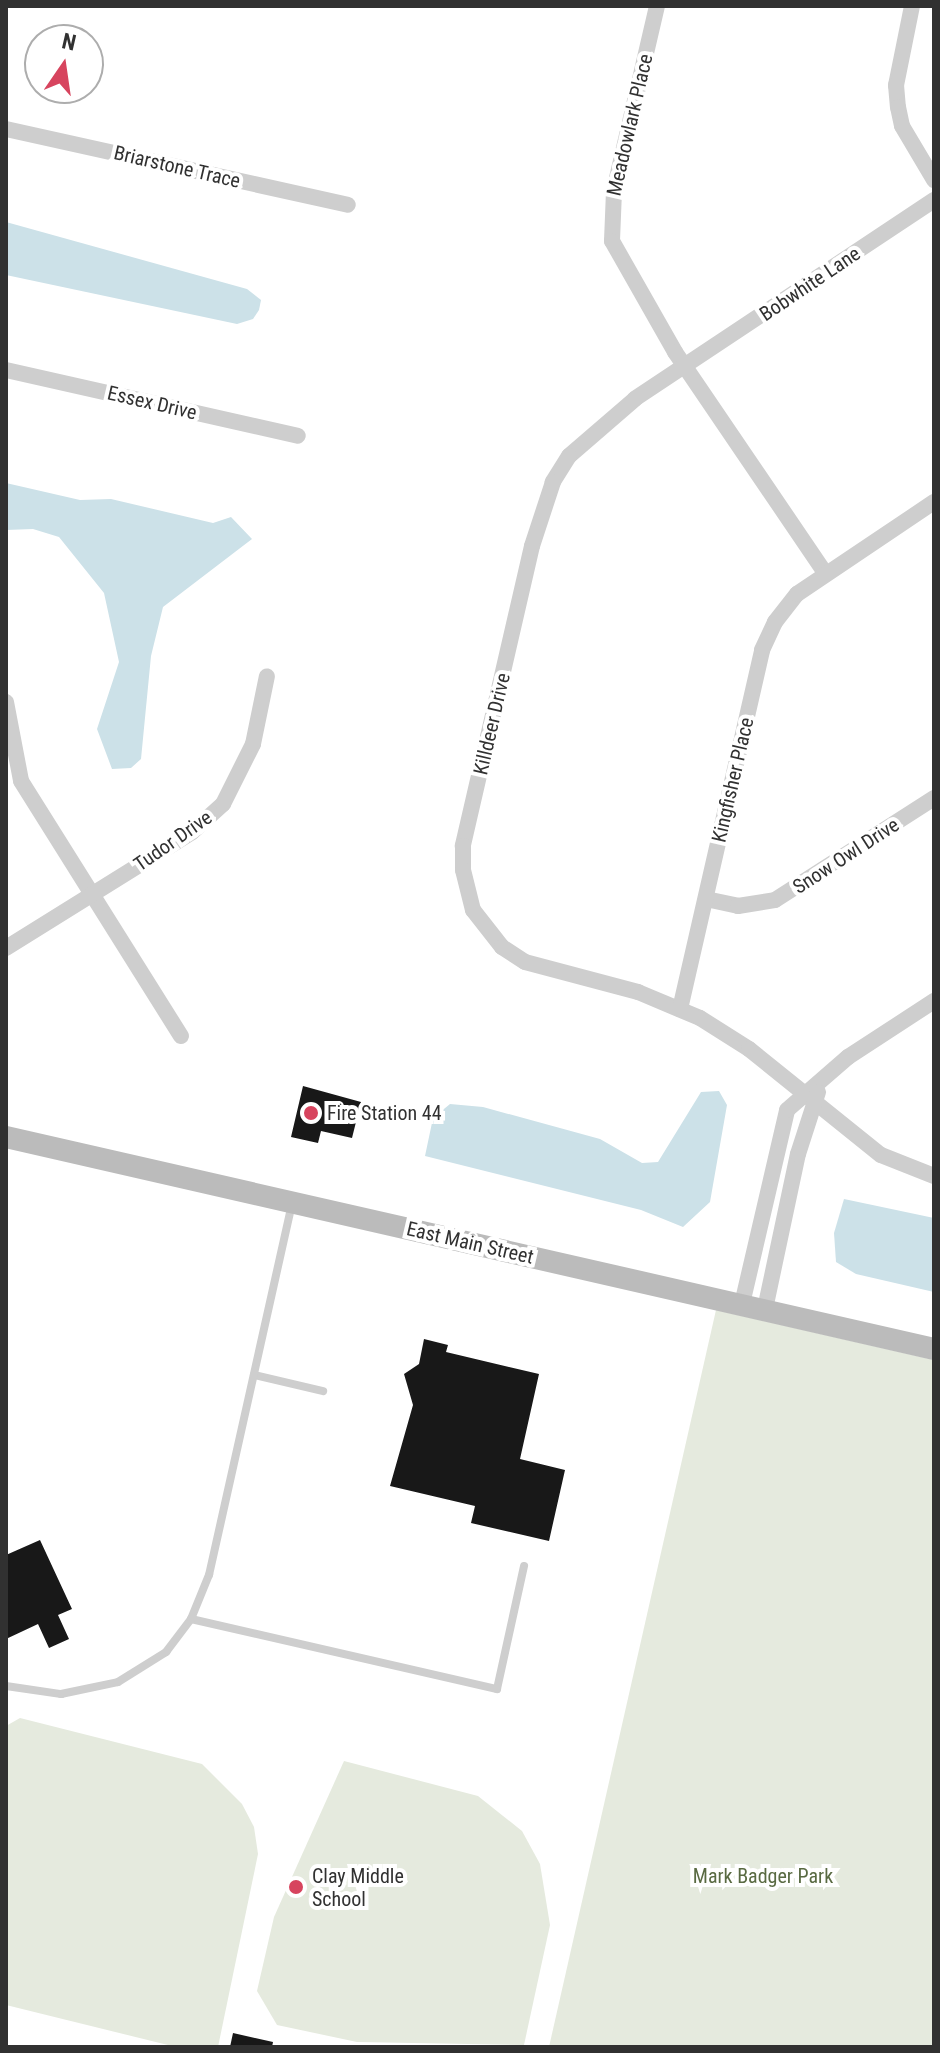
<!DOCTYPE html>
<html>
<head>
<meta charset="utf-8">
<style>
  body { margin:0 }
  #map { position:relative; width:940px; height:2053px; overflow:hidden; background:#fff; font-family:"Roboto Condensed",sans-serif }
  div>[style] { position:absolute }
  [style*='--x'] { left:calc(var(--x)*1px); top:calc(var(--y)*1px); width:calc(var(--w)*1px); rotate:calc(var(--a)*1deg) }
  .green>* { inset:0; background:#e5eade }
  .water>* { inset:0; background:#cce1e8 }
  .building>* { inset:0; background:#181818 }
  .lane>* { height:8px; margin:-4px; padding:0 4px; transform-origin:4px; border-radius:4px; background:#cecece }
  .street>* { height:16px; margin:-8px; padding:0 8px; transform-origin:8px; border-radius:8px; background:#cecece }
  .secondary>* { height:22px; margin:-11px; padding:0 11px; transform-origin:11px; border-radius:11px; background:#bbb }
  .dots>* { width:22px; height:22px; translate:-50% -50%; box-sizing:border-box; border:4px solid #fff; border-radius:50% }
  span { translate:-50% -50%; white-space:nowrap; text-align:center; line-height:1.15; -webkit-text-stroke:8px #fff; paint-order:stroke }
  .street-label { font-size:20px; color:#313131 }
  .poi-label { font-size:20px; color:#313131 }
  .left { translate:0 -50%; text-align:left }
  .park-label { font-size:20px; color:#596a42 }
  .frame { position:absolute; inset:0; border:8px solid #313131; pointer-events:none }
  .north { position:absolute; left:24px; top:24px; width:80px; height:80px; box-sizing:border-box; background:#fff; border:2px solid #adadad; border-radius:50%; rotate:13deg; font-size:22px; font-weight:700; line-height:32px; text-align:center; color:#313131 }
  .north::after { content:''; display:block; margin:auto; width:28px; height:36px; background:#d7445e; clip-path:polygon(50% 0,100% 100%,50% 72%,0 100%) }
</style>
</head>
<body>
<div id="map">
  <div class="green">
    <i style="clip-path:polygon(716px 1310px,934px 1360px,934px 2047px,549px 2047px)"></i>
    <i style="clip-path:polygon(20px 1718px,202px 1764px,242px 1804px,254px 1827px,258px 1854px,218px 2047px,176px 2047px,6px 2005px,6px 1726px)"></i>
    <i style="clip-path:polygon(344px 1761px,478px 1796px,522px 1831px,540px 1864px,550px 1925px,524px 2045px,357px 2042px,277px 2025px,257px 1991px,274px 1917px)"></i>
  </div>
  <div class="water">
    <i style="clip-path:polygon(6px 222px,247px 289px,261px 300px,259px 310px,253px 319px,237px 324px,6px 275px)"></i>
    <i style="clip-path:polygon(6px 483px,80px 500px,111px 499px,213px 523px,231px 517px,252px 539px,163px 607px,151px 656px,141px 759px,131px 768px,112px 769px,97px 729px,119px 662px,104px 593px,59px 537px,33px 529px,6px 530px)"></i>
    <i style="clip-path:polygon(719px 1091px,727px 1105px,710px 1202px,683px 1227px,641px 1210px,425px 1156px,433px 1118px,450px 1104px,483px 1107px,600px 1139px,642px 1163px,658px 1162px,701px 1092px)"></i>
    <i style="clip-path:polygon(844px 1199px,934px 1218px,934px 1292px,856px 1274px,836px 1262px,834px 1233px)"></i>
  </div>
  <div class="building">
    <i style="clip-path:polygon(303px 1086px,361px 1102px,352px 1138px,321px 1131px,318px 1143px,291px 1137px)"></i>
    <i style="clip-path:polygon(424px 1339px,448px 1345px,446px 1352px,539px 1374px,520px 1459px,565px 1470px,549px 1541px,471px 1523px,475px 1506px,390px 1486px,413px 1405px,404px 1374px,419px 1364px)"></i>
    <i style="clip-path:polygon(40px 1540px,72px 1609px,58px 1615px,69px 1639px,49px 1648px,38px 1624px,6px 1639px,6px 1555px)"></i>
    <i style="clip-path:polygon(233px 2033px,273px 2042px,272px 2047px,230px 2047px)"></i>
  </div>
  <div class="lane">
    <i style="--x:254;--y:1375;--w:71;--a:13.1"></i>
    <i style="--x:191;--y:1619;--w:314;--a:12.9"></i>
    <i style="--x:497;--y:1689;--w:126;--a:-77.6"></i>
    <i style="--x:6;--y:1686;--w:56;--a:8.3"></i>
    <i style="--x:61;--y:1694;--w:58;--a:-11.9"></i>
    <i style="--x:118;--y:1682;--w:57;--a:-32"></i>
    <i style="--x:166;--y:1652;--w:41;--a:-52.9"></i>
    <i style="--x:191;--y:1619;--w:48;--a:-67.8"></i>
    <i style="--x:209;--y:1575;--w:381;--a:-77.4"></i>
  </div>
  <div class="street">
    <i style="--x:657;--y:6;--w:190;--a:103.1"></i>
    <i style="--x:614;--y:191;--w:50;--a:92.3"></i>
    <i style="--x:612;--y:241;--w:128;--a:60.4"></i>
    <i style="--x:675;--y:352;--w:268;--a:55.8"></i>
    <i style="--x:912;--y:6;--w:81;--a:101.4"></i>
    <i style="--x:896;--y:85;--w:22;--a:85"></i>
    <i style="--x:898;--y:107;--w:19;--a:78"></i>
    <i style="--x:902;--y:126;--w:63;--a:59.3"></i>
    <i style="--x:6;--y:129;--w:350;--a:12.5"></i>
    <i style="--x:934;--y:200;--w:359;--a:146.4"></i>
    <i style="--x:635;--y:399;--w:87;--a:139.2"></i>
    <i style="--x:569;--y:456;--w:31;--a:122"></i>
    <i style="--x:553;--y:482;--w:67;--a:108.2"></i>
    <i style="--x:532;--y:546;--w:308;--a:103"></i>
    <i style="--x:463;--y:846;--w:24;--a:90"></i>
    <i style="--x:463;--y:870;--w:41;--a:76"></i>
    <i style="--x:473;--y:910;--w:47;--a:51.9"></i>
    <i style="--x:502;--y:947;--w:27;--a:33"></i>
    <i style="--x:525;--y:962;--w:117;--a:14.9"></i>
    <i style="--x:638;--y:992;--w:67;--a:22.8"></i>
    <i style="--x:700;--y:1018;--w:58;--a:32.3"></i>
    <i style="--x:749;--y:1049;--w:169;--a:38.8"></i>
    <i style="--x:881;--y:1155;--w:57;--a:21.6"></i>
    <i style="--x:6;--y:370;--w:299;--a:12.7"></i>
    <i style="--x:6;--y:702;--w:80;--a:79.2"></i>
    <i style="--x:21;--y:781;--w:301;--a:57.9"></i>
    <i style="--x:706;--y:899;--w:33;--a:12"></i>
    <i style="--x:738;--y:906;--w:37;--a:-9"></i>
    <i style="--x:775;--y:900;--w:189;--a:-32.7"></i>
    <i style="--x:6;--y:948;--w:219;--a:-31.9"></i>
    <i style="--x:192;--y:832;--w:42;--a:-42.1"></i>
    <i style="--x:223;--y:804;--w:67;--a:-63.4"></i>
    <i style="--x:253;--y:744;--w:69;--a:-78.4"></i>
    <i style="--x:680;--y:1009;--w:368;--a:-77.1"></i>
    <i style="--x:762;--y:650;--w:31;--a:-65"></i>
    <i style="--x:775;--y:622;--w:36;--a:-52"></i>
    <i style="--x:797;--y:594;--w:165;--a:-33.9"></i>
    <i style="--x:742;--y:1304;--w:199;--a:-76.9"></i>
    <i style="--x:787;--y:1110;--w:81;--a:-41"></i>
    <i style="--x:848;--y:1057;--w:103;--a:-33.1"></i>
    <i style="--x:765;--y:1309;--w:158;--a:-78"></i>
    <i style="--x:798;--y:1154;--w:65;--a:-72.1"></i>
  </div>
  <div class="secondary">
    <i style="--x:6;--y:1137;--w:952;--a:12.87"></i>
  </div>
  <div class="dots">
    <i style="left:311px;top:1113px;background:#d7445e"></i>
    <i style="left:296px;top:1887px;background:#d7445e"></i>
  </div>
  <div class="street-label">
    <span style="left:630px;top:125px;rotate:-77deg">Meadowlark Place</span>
    <span style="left:177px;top:167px;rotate:13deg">Briarstone Trace</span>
    <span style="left:810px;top:284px;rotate:-34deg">Bobwhite Lane</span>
    <span style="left:152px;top:403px;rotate:13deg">Essex Drive</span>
    <span style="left:492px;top:724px;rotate:-77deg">Killdeer Drive</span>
    <span style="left:733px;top:780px;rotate:-77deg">Kingfisher Place</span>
    <span style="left:173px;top:841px;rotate:-35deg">Tudor Drive</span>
    <span style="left:846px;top:856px;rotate:-33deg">Snow Owl Drive</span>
    <span style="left:470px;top:1243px;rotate:13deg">East Main Street</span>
  </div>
  <div class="poi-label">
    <span class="left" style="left:327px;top:1113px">Fire Station 44</span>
    <span class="left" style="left:312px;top:1888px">Clay Middle<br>School</span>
  </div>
  <div class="park-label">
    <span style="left:763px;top:1876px">Mark Badger Park</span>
  </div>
  <div class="frame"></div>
  <div class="north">N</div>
</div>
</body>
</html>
